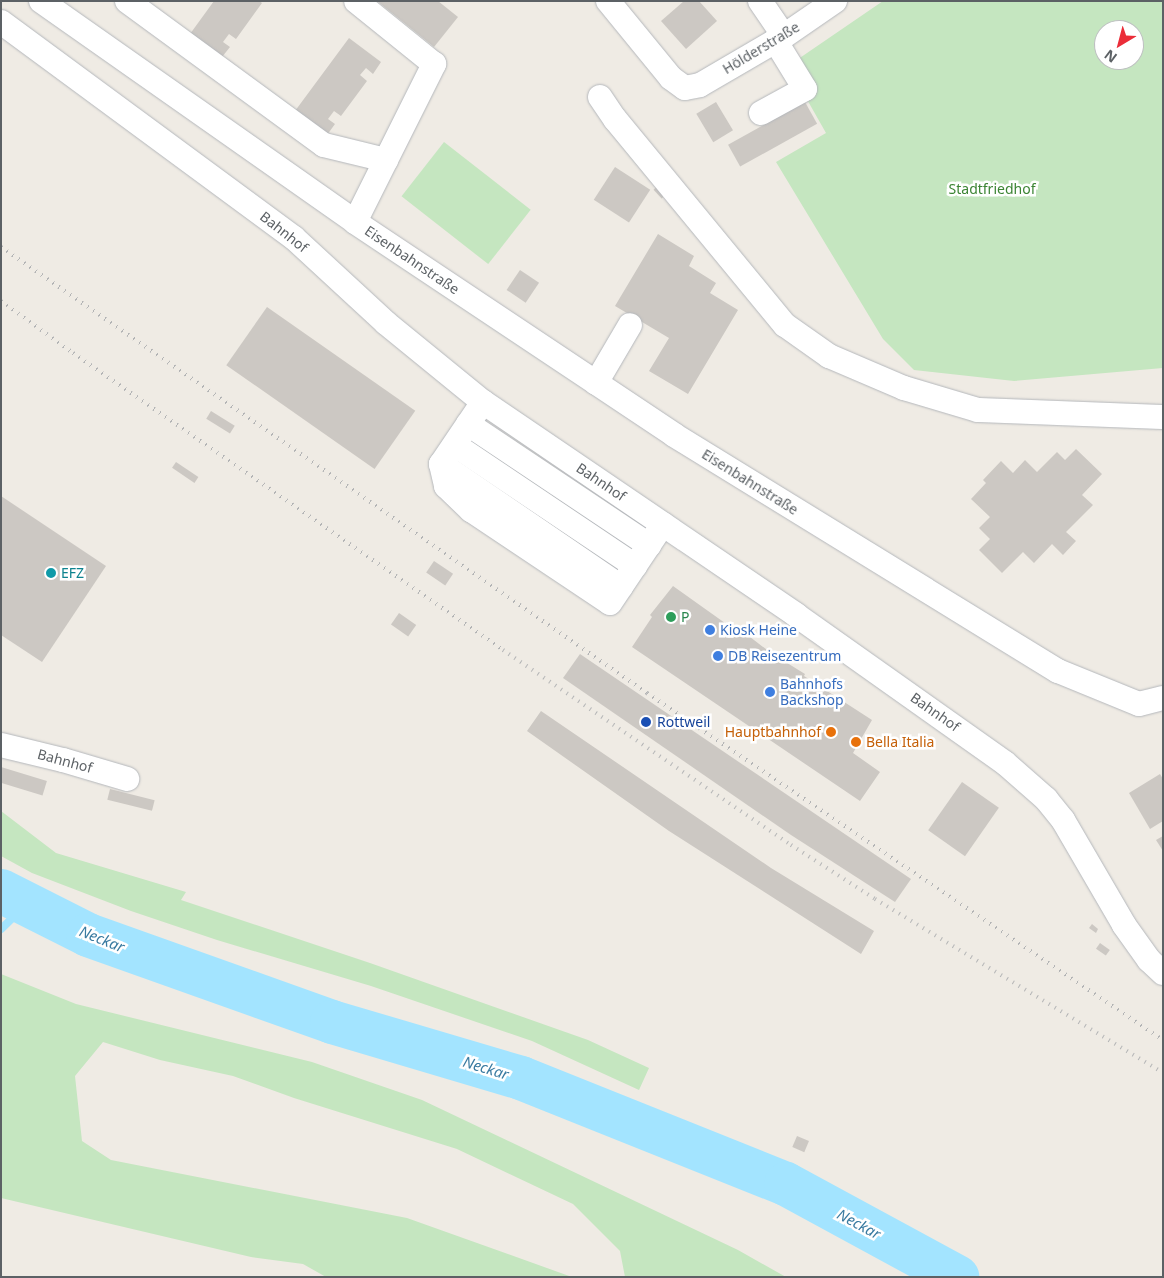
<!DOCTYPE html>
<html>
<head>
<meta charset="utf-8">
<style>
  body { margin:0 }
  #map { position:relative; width:1164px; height:1278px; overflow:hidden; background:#efebe4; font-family:"Noto Sans",sans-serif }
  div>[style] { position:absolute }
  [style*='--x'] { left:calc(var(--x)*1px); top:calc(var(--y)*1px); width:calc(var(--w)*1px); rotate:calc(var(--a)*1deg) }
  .green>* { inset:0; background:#c5e6c0; transform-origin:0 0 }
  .stream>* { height:8px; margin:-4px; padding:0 4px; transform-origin:4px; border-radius:4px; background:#a3e4ff }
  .river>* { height:44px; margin:-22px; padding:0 22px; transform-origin:22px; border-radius:22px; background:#a3e4ff }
  .building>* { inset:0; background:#ccc8c3; transform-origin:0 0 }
  .roads { filter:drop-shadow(0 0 1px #b4b7bb) drop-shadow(0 0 1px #b4b7bb) }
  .minor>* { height:24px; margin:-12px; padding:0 12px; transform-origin:12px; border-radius:12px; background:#fff }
  .rail>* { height:4px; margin-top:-2px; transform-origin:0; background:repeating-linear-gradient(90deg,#b3b4b5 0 1px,transparent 0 7px) }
  .dots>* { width:14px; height:14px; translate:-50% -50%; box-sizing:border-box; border:2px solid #fff; border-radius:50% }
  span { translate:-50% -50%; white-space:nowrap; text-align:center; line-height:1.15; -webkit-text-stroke:5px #fff; paint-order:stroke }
  .street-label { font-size:14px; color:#5c6165 }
  .park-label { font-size:14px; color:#3b8433 }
  .culture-label { font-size:14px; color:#0d838f }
  .left { translate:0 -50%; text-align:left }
  .leisure-label { font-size:14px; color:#27864d }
  .shop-label { font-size:14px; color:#366cbe }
  .transit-label { font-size:14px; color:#164399 }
  .food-label { font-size:14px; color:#c56008 }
  .right { translate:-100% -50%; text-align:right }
  .water-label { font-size:15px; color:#3a7ba1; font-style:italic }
  .frame { position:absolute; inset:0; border:2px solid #5c6165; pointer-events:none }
  .north { position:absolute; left:1094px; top:20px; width:50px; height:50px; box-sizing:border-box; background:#fff; border:1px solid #bec0c1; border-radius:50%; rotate:217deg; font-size:14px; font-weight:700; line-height:20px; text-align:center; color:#5c6165 }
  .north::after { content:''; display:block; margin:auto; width:18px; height:22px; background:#eb2d39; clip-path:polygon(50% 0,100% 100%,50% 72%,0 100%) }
</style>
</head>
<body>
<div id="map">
  <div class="green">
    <i style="clip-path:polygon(evenodd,883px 1px,1163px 1px,1163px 368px,1014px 381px,914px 370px,883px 339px,776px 162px,826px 133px,788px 66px,883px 1px,1104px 30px,1134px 30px,1134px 60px,1104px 60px,1104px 30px)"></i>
    <i style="left:444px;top:142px;width:110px;height:69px;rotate:38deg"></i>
    <i style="clip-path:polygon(1px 811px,56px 853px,186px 892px,181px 900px,370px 963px,588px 1040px,649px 1068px,639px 1090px,532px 1041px,371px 986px,217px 940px,131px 911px,32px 873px,1px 856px)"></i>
    <i style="clip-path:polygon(1px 974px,76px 1004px,312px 1062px,422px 1100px,738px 1250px,786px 1277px,625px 1277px,620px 1251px,573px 1204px,457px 1149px,294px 1098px,233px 1076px,160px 1060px,103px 1042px,75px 1076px,82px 1141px,111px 1160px,407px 1218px,572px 1277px,326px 1277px,303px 1264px,251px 1257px,1px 1198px)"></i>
  </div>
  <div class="stream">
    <i style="--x:1;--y:929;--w:36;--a:-44"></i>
  </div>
  <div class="river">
    <i style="--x:1;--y:891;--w:97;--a:26.8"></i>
    <i style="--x:88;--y:935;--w:259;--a:19.6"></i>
    <i style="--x:332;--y:1022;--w:197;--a:16.5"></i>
    <i style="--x:521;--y:1078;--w:285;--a:21.8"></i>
    <i style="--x:786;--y:1184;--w:195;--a:28.5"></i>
  </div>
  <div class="building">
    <i style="clip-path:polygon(214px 1px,259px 1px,262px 3px,236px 39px,229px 34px,223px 42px,230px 47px,222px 57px,190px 34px)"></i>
    <i style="clip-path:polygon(377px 1px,438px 1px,458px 17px,434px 47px)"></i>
    <i style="clip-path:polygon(684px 1px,699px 1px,717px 21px,686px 49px,661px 21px)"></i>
    <i style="clip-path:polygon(349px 38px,381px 62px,373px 74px,366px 68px,360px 75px,367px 81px,341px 116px,334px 111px,328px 119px,335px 124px,327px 135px,295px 111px)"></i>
    <i style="left:716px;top:102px;width:33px;height:23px;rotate:59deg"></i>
    <i style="left:805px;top:102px;width:25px;height:88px;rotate:61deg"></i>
    <i style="left:615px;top:167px;width:42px;height:39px;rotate:33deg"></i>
    <i style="left:661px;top:183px;width:12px;height:10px;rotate:48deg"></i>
    <i style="clip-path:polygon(658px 234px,694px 256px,689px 266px,716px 283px,710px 293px,738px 310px,688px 394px,649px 371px,669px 338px,615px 306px)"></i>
    <i style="left:520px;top:270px;width:23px;height:24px;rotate:34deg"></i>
    <i style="left:267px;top:307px;width:181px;height:71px;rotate:35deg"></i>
    <i style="left:211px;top:411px;width:28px;height:9px;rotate:32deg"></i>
    <i style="clip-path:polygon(1076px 449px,1102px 474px,1082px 495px,1093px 505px,1066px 532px,1076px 541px,1063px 555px,1052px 544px,1034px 563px,1023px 552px,1002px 573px,979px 550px,990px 539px,979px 528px,990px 517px,971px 499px,986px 483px,983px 480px,1001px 461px,1013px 473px,1025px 460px,1037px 472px,1057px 452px,1065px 460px)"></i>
    <i style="left:176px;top:462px;width:27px;height:7px;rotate:34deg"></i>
    <i style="clip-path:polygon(1px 496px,106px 566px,42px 662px,1px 635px)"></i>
    <i style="left:434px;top:561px;width:23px;height:14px;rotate:34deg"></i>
    <i style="clip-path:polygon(673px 586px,739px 633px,741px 630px,771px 653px,805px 674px,804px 676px,872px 720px,853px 753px,880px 772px,860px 801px,632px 647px,652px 617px,650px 615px)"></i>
    <i style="left:399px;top:613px;width:21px;height:14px;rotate:35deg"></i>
    <i style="clip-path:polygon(580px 654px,911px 879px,895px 902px,791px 835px,563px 678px)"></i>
    <i style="clip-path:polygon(541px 711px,771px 868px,874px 931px,861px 954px,669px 831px,527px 731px)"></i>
    <i style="left:1px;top:767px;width:48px;height:15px;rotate:17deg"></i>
    <i style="clip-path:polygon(1160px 774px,1163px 779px,1163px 821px,1150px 829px,1129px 793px)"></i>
    <i style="left:962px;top:782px;width:45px;height:59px;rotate:35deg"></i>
    <i style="left:110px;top:789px;width:46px;height:11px;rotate:14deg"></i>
    <i style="clip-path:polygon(1163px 836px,1163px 851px,1156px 840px)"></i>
    <i style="clip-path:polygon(1092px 924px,1098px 929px,1096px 933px,1089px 928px)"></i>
    <i style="left:1100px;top:943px;width:12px;height:7px;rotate:35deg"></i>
    <i style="left:797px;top:1136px;width:13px;height:12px;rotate:23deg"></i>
  </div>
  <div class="roads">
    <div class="minor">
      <i style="--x:41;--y:1;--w:384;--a:35.1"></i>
      <i style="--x:355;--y:222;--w:384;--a:33.7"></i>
      <i style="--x:674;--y:435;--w:451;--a:31.6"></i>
      <i style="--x:1058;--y:671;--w:87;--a:22.2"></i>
      <i style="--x:1139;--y:704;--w:25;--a:-14"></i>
      <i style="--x:127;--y:1;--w:244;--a:36.2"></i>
      <i style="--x:324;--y:145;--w:64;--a:13.6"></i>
      <i style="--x:608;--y:1;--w:99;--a:50.7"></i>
      <i style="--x:671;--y:78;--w:17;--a:36"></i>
      <i style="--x:685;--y:88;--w:15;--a:-11"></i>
      <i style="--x:700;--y:85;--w:97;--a:-30.3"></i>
      <i style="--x:784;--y:36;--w:62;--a:-34.5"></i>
      <i style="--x:760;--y:1;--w:42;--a:55.6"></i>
      <i style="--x:1;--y:22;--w:364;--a:36.4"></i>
      <i style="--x:294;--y:238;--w:125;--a:42.7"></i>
      <i style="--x:386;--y:323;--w:125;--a:39.2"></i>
      <i style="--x:483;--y:402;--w:379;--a:34.2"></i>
      <i style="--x:796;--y:615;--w:256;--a:35.3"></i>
      <i style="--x:1005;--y:763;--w:55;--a:41.3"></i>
      <i style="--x:1046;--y:799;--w:27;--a:51"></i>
      <i style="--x:1063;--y:820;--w:121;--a:59.8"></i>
      <i style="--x:1124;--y:925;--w:43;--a:54.5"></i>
      <i style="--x:1149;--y:960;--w:19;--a:43"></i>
      <i style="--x:600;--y:97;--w:27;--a:56"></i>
      <i style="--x:615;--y:119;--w:267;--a:50.5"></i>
      <i style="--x:785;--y:325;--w:54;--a:35.2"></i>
      <i style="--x:829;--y:356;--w:82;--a:23.1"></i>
      <i style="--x:904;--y:388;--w:77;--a:16.6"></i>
      <i style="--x:978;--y:410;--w:185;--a:2.2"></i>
      <i style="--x:761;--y:113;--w:50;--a:-28.6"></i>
      <i style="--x:805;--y:89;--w:57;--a:-121.5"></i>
      <i style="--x:355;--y:222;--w:177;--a:-63.4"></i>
      <i style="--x:434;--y:64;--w:100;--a:-141.1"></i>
      <i style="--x:596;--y:383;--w:67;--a:-59.6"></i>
      <i style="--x:483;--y:402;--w:75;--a:124.1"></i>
      <i style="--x:441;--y:464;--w:23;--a:77"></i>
      <i style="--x:446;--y:486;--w:35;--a:44"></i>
      <i style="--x:471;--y:510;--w:167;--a:33.8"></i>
      <i style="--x:610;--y:603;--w:95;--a:-56.1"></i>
      <i style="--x:468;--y:424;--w:218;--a:33.8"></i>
      <i style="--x:455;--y:445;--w:217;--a:33.9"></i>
      <i style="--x:441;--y:464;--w:218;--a:34.3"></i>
      <i style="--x:1;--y:745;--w:64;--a:13.6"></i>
      <i style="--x:63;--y:760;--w:67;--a:16.5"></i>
    </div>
  </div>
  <div class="rail">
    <i style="--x:1;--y:247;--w:785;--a:34.62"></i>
    <i style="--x:647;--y:693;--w:622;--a:33.92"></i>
    <i style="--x:1;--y:301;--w:89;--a:35.8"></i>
    <i style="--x:73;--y:353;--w:523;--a:34.63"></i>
    <i style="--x:503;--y:650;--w:348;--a:34.1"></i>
    <i style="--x:791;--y:845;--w:100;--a:32.7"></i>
    <i style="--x:875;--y:899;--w:336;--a:31.1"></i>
  </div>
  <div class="dots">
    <i style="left:51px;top:573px;background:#0f9aa8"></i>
    <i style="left:671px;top:617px;background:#2e9e5b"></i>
    <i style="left:710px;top:630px;background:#3f7fe0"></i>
    <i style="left:718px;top:656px;background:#3f7fe0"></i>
    <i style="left:770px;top:692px;background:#3f7fe0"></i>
    <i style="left:646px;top:722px;background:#1a4fb4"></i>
    <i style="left:831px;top:732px;background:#e8710a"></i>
    <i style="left:856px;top:742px;background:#e8710a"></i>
  </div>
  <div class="street-label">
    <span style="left:761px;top:48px;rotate:-31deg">Hölderstraße</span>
    <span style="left:284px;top:232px;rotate:38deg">Bahnhof</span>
    <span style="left:412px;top:260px;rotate:34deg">Eisenbahnstraße</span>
    <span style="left:601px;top:482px;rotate:34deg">Bahnhof</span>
    <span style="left:750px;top:482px;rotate:32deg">Eisenbahnstraße</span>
    <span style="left:935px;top:712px;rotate:35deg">Bahnhof</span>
    <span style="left:65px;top:761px;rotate:15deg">Bahnhof</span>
  </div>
  <div class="park-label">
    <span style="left:992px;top:189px">Stadtfriedhof</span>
  </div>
  <div class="culture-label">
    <span class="left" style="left:61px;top:573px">EFZ</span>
  </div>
  <div class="leisure-label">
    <span class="left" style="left:681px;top:617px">P</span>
  </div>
  <div class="shop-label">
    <span class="left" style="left:720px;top:630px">Kiosk Heine</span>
    <span class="left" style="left:728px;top:656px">DB Reisezentrum</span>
    <span class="left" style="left:780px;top:692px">Bahnhofs<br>Backshop</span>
  </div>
  <div class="transit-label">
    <span class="left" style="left:657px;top:722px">Rottweil</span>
  </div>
  <div class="food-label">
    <span class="right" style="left:821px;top:732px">Hauptbahnhof</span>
    <span class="left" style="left:866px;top:742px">Bella Italia</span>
  </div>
  <div class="water-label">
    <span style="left:102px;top:939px;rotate:22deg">Neckar</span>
    <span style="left:486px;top:1068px;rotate:17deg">Neckar</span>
    <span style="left:859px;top:1224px;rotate:28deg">Neckar</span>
  </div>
  <div class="frame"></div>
  <div class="north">N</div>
</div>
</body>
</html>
